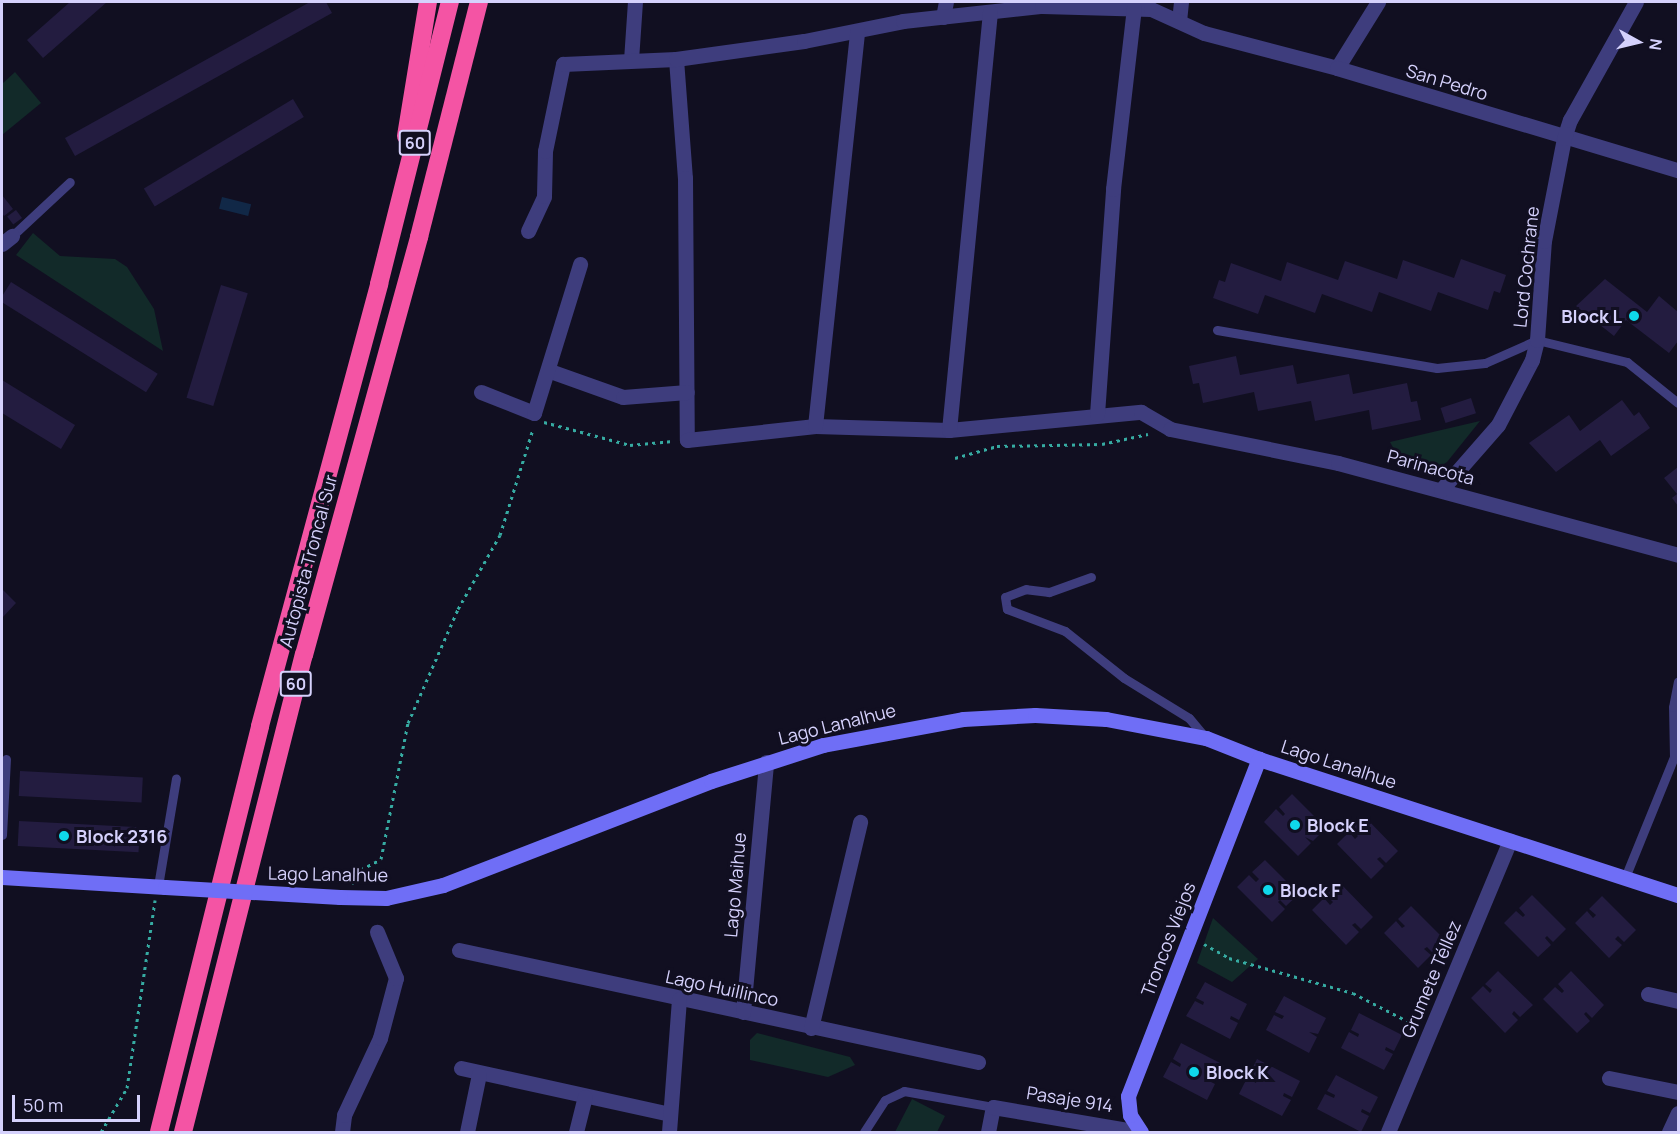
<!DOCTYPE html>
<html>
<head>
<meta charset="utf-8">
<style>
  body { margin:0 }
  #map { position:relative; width:1680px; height:1134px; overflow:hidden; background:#110f21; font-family:Manrope,sans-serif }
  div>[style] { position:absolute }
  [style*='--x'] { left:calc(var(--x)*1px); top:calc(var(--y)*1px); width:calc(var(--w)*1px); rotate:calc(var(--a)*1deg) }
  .green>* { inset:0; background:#122a29 }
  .water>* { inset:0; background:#112847; transform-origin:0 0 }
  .building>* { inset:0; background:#231c40; transform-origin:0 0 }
  .path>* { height:3px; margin-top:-1.5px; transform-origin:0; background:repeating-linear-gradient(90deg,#36aba2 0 3px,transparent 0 7.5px) }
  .lane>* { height:9px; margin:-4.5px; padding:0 4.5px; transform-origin:4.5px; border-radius:4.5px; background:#3e3d7d }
  .street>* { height:15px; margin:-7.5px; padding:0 7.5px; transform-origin:7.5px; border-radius:7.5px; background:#3e3d7d }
  .secondary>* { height:15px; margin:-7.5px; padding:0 7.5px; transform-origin:7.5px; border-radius:7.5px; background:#6f6ef6 }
  .highway>* { height:18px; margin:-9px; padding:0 9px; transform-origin:9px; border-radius:9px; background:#f454a4 }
  .secondary-bridge>* { height:15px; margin:-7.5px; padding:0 7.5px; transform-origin:7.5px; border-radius:7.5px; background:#6f6ef6 }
  .dots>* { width:16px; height:16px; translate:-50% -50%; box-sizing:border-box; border:3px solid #110f21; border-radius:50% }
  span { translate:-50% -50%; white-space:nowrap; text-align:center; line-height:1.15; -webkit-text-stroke:6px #110f21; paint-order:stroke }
  .shield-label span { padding:2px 4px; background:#110f21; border:2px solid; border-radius:4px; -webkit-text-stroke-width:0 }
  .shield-label { font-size:16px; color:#d5d1fc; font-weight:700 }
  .street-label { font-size:18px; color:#d5d1fc }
  .poi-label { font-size:18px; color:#d5d1fc; font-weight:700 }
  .right { translate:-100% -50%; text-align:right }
  .left { translate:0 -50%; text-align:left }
  .frame { position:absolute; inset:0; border:3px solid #d5d1fc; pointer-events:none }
  .north { position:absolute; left:1608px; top:12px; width:60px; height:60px; -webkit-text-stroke:4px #110f21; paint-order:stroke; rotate:98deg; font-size:16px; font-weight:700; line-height:24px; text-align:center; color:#d5d1fc }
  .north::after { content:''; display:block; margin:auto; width:21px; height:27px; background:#d5d1fc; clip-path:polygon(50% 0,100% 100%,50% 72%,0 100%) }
  .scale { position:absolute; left:12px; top:1095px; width:128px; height:27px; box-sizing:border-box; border:3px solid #d5d1fc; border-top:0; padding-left:8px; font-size:18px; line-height:21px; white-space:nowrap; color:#d5d1fc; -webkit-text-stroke:4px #110f21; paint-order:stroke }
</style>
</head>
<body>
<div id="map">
  <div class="green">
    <i style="clip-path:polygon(15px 72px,41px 103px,2px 135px,2px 84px)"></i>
    <i style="clip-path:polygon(33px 233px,60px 256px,115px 259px,127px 267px,154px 309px,163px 351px,16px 255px)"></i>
    <i style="clip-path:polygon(1480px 421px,1447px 462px,1433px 471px,1401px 462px,1390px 442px)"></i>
    <i style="clip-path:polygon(1213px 918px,1258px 959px,1232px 982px,1197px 963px)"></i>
    <i style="clip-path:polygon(757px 1033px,850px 1057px,855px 1065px,828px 1077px,750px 1060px,750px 1040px)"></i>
    <i style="clip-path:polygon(912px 1099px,945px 1116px,937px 1132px,895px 1132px)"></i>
  </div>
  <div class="water">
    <i style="left:222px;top:197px;width:30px;height:12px;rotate:14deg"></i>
  </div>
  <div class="building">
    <i style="clip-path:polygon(70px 2px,107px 2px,43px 58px,27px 40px)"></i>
    <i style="clip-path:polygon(310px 2px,326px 2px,332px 13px,75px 156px,65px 138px)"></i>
    <i style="left:293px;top:99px;width:21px;height:174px;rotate:59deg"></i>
    <i style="clip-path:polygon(2px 195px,13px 209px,4px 216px,2px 213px)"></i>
    <i style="left:16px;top:210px;width:10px;height:11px;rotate:53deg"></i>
    <i style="clip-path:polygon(1461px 259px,1506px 275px,1500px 293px,1494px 291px,1488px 310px,1438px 292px,1431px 311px,1379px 292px,1372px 312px,1322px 294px,1315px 313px,1265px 295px,1258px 314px,1213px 298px,1219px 280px,1225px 282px,1231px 263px,1281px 281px,1287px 262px,1338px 280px,1345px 261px,1397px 279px,1403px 260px,1454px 278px)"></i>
    <i style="clip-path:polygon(1605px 279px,1647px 312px,1659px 296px,1678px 312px,1678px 341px,1669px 353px,1626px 320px,1614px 336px,1576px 306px)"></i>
    <i style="left:11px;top:282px;width:173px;height:22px;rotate:32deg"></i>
    <i style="left:221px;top:285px;width:28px;height:118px;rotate:17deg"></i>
    <i style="clip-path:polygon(1236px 356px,1240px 375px,1293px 365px,1297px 384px,1349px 374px,1353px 394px,1407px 383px,1411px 402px,1417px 401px,1421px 420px,1372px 430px,1369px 410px,1315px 421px,1311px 401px,1258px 411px,1254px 392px,1203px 403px,1199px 383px,1193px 384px,1189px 366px)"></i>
    <i style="clip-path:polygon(2px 380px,75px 425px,61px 449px,2px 413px)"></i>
    <i style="left:1471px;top:398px;width:16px;height:32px;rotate:72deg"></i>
    <i style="clip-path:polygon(1622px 400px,1634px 416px,1639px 412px,1650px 428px,1611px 456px,1600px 440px,1556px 472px,1529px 443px,1569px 415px,1580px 431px)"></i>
    <i style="clip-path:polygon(1678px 467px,1678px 506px,1672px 498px,1677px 494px,1664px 478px)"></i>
    <i style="clip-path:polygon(2px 589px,16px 603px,2px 618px)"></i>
    <i style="left:20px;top:771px;width:123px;height:25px;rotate:3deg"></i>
    <i style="clip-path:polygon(1292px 794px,1326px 828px,1313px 841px,1305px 837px,1311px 843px,1298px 856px,1264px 822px,1276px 809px,1283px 816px,1285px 814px,1279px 807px)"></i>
    <i style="clip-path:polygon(1364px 816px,1398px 851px,1386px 863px,1380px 857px,1377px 859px,1384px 866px,1371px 879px,1337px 844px,1349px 832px,1355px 839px,1358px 836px,1351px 829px)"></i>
    <i style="left:19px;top:821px;width:121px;height:25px;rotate:3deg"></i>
    <i style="clip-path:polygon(1265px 860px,1299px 894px,1286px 906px,1280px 900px,1278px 902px,1285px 909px,1272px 922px,1237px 887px,1249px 875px,1256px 882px,1259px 879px,1252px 872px)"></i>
    <i style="clip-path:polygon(1339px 882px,1373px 917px,1361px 929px,1355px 923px,1352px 925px,1359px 932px,1346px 945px,1312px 910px,1324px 898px,1330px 905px,1333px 902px,1326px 895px)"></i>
    <i style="clip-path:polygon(1532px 895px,1566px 929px,1553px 942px,1547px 936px,1545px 938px,1551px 945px,1538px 957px,1504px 923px,1516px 911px,1523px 917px,1525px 915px,1519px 908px)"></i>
    <i style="clip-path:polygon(1602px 896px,1636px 930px,1624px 942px,1618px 936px,1615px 939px,1622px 945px,1609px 958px,1575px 923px,1587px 911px,1593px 918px,1596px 915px,1589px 909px)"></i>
    <i style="clip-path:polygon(1411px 906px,1445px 940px,1433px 953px,1427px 947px,1424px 949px,1431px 955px,1418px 968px,1384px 933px,1396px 921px,1402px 928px,1405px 926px,1398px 919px)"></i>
    <i style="clip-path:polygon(1498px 971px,1533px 1005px,1520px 1017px,1514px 1011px,1512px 1014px,1518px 1020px,1505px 1033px,1471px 998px,1483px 986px,1490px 993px,1492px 990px,1485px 984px)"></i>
    <i style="clip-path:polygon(1571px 971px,1604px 1005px,1592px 1018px,1586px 1012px,1584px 1014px,1590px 1021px,1577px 1033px,1543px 999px,1555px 987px,1562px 993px,1564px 991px,1558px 984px)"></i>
    <i style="clip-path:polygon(1205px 982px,1247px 1004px,1239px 1020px,1231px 1016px,1230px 1019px,1238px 1023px,1230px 1039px,1186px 1016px,1195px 1001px,1203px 1005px,1204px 1002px,1196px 998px)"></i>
    <i style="clip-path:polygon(1284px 996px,1326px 1018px,1318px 1034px,1309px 1032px,1317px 1037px,1309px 1053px,1266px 1030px,1274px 1015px,1282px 1019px,1284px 1016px,1275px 1012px)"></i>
    <i style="clip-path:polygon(1359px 1013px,1402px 1035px,1394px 1051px,1386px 1047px,1385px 1050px,1393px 1054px,1384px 1070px,1341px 1048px,1349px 1032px,1358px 1037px,1359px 1034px,1351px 1030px)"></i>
    <i style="clip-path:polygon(1181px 1043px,1224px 1065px,1216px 1081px,1208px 1077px,1207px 1080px,1215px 1084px,1207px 1100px,1163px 1077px,1171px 1062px,1180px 1067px,1181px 1064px,1173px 1059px)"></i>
    <i style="clip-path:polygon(1257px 1059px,1300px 1081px,1292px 1097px,1284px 1093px,1283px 1096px,1291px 1100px,1282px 1116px,1239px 1094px,1247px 1078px,1256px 1083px,1257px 1079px,1249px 1075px)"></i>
    <i style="clip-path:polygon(1336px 1075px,1378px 1097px,1370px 1113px,1362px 1109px,1361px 1112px,1369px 1116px,1361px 1132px,1317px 1109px,1325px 1094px,1334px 1098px,1335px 1095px,1327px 1091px)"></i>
  </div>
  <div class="path">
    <i style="--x:544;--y:422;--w:89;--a:15"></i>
    <i style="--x:630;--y:445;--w:43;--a:-5.3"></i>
    <i style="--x:955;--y:458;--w:44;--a:-15.9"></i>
    <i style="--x:997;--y:446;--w:105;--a:-1.1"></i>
    <i style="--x:1102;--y:444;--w:47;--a:-12.3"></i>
    <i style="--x:352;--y:884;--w:11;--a:-80"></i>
    <i style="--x:354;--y:873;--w:30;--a:-27"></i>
    <i style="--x:381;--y:859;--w:139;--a:-78.8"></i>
    <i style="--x:408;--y:723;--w:124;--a:-66.3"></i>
    <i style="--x:458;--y:609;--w:85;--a:-60.4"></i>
    <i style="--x:500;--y:535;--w:111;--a:-72.7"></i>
    <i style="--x:1204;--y:944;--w:29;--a:29"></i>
    <i style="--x:1229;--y:958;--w:129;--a:15.8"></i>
    <i style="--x:1353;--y:993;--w:70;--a:27.3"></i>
    <i style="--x:101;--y:1132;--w:51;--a:-59.4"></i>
    <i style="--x:127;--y:1088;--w:190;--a:-81.5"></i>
  </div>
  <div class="lane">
    <i style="--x:12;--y:236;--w:79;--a:-43"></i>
    <i style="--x:1217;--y:330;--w:223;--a:9.8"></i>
    <i style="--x:1437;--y:368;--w:48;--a:-5.9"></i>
    <i style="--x:1485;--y:363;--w:57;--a:-23.9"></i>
    <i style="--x:1537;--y:340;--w:93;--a:13.7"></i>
    <i style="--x:1627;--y:362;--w:65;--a:38.8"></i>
    <i style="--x:1091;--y:577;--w:45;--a:160.3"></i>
    <i style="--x:1049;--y:592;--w:23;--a:-173"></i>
    <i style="--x:1026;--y:589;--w:22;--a:159"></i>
    <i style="--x:1005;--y:597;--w:12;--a:81"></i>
    <i style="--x:1007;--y:609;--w:62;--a:20.8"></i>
    <i style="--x:1065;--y:631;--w:75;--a:38.5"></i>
    <i style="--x:1124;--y:678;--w:76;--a:31.6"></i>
    <i style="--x:1189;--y:718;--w:26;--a:50"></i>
    <i style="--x:2;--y:835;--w:76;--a:-87"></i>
    <i style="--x:1624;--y:880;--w:133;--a:-67.9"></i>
    <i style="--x:1674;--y:757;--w:50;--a:-91.1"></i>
    <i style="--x:1673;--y:707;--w:26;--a:-79"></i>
    <i style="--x:158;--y:886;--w:109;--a:-80.5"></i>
    <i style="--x:864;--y:1132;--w:38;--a:-57"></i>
    <i style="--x:885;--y:1100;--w:21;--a:-25"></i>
    <i style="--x:904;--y:1091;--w:90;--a:10.2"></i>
  </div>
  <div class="street">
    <i style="--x:943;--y:17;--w:15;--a:-79"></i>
    <i style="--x:1179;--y:21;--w:19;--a:-84"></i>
    <i style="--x:676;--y:59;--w:119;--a:85.7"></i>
    <i style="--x:685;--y:178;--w:262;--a:89.6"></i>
    <i style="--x:687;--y:440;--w:129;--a:-6.2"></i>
    <i style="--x:815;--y:426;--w:134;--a:1.7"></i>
    <i style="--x:949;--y:430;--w:193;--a:-5.4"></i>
    <i style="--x:1141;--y:412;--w:34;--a:30"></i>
    <i style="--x:1170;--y:429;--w:171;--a:11.4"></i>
    <i style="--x:1338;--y:463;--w:352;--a:15.1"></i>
    <i style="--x:631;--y:60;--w:58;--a:-86.1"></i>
    <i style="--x:1337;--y:68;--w:78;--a:-58.2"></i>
    <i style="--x:528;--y:231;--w:38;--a:-65"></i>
    <i style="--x:544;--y:196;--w:45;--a:-88.7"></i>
    <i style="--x:545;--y:151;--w:89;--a:-78.3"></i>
    <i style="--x:563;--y:64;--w:113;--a:-2.5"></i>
    <i style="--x:676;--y:59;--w:129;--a:-8"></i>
    <i style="--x:804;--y:41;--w:101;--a:-11.4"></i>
    <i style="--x:903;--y:21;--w:140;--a:-6.2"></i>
    <i style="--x:1042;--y:6;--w:109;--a:1.6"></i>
    <i style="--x:1151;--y:9;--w:58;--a:24.4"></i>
    <i style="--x:1204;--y:33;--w:138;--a:14.7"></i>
    <i style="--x:1337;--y:68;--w:356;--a:16.7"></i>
    <i style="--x:2;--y:244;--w:13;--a:-39"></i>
    <i style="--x:550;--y:371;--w:77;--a:19.6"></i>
    <i style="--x:623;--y:397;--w:64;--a:-4.5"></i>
    <i style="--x:481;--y:392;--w:57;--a:21.6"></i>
    <i style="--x:534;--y:413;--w:156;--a:-72.8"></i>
    <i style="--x:1097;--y:414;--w:226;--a:-85.9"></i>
    <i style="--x:1113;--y:189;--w:182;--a:-83.4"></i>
    <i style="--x:815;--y:426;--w:397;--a:-83.9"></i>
    <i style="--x:949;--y:430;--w:420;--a:-84.4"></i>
    <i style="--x:1441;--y:490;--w:86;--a:-48.8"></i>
    <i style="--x:1498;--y:425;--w:73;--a:-62.4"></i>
    <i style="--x:1532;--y:360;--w:21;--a:-76"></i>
    <i style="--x:1537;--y:340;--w:99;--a:-86"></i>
    <i style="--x:1544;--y:241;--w:105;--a:-79"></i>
    <i style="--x:1564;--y:138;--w:19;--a:-72"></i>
    <i style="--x:1570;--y:120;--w:135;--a:-60.8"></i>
    <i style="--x:459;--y:950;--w:531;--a:12.18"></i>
    <i style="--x:1648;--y:994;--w:31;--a:13"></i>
    <i style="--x:743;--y:1012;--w:251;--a:-84.7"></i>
    <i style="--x:811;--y:1028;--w:212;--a:-76.6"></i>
    <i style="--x:461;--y:1068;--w:214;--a:12.4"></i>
    <i style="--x:1609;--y:1078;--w:70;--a:11.5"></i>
    <i style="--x:342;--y:1132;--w:17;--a:-83"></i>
    <i style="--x:344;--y:1115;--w:85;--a:-64.9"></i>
    <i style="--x:380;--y:1038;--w:62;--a:-75.1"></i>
    <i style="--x:396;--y:978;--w:50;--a:-112.4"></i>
    <i style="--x:467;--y:1132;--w:59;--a:-78.3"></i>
    <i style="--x:576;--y:1132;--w:36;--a:-76"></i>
    <i style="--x:669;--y:1132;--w:133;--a:-85.7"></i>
    <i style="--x:988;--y:1132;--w:25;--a:-79"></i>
    <i style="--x:993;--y:1107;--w:148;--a:9.7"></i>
    <i style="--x:1388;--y:1132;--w:316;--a:-67.3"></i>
    <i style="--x:1669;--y:1132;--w:21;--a:-65"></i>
  </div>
  <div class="secondary">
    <i style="--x:2;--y:877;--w:163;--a:3.5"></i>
    <i style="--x:340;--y:897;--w:46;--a:1.2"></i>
    <i style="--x:386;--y:898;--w:58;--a:-12.8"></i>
    <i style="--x:443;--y:885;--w:287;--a:-21.2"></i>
    <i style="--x:711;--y:781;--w:118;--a:-17.8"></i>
    <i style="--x:823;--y:745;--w:142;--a:-10.5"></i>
    <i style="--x:963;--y:719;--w:72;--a:-3.2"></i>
    <i style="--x:1035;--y:715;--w:71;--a:3.2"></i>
    <i style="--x:1106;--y:719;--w:102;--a:10.8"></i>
    <i style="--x:1206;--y:738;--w:57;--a:21.6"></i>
    <i style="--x:1259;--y:759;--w:441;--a:18"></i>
    <i style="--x:1141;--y:1132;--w:20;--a:-123"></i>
    <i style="--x:1130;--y:1115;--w:19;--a:-96"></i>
    <i style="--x:1128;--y:1096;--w:362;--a:-68.8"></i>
  </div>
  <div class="highway">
    <i style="--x:406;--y:136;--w:136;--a:-80.7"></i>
    <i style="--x:159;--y:1132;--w:418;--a:-76"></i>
    <i style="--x:260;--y:726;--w:458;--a:-74.9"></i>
    <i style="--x:379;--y:284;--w:291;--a:-75.9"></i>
    <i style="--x:183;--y:1132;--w:492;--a:-75.8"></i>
    <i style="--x:304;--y:655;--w:434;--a:-74.6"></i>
    <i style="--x:419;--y:237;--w:243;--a:-75.7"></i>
  </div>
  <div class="secondary-bridge">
    <i style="--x:165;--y:887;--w:175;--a:3.3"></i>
  </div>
  <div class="dots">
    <i style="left:1634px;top:316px;background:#0fd8ea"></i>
    <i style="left:1295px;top:825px;background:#0fd8ea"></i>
    <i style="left:64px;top:836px;background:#0fd8ea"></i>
    <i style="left:1268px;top:890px;background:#0fd8ea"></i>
    <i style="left:1194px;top:1072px;background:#0fd8ea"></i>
  </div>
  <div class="shield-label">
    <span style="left:415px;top:143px">60</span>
    <span style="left:296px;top:684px">60</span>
  </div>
  <div class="street-label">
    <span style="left:1447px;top:82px;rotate:17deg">San Pedro</span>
    <span style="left:1526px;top:267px;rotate:-84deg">Lord Cochrane</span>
    <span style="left:1431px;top:467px;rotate:15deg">Parinacota</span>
    <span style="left:308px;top:561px;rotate:-75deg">Autopista Troncal Sur</span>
    <span style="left:837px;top:724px;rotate:-14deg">Lago Lanalhue</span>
    <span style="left:1339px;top:764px;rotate:18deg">Lago Lanalhue</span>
    <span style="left:328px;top:874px;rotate:1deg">Lago Lanalhue</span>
    <span style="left:735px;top:885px;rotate:-85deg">Lago Maihue</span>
    <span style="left:1168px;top:939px;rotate:-69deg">Troncos Viejos</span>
    <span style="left:1431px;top:979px;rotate:-67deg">Grumete Téllez</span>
    <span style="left:722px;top:988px;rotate:12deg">Lago Huillinco</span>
    <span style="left:1070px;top:1099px;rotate:9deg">Pasaje 914</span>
  </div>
  <div class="poi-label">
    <span class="right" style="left:1622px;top:316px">Block L</span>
    <span class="left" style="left:1307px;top:825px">Block E</span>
    <span class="left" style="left:76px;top:836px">Block 2316</span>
    <span class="left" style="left:1280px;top:890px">Block F</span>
    <span class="left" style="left:1206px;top:1072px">Block K</span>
  </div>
  <div class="frame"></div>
  <div class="north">N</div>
  <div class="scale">50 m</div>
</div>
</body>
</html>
